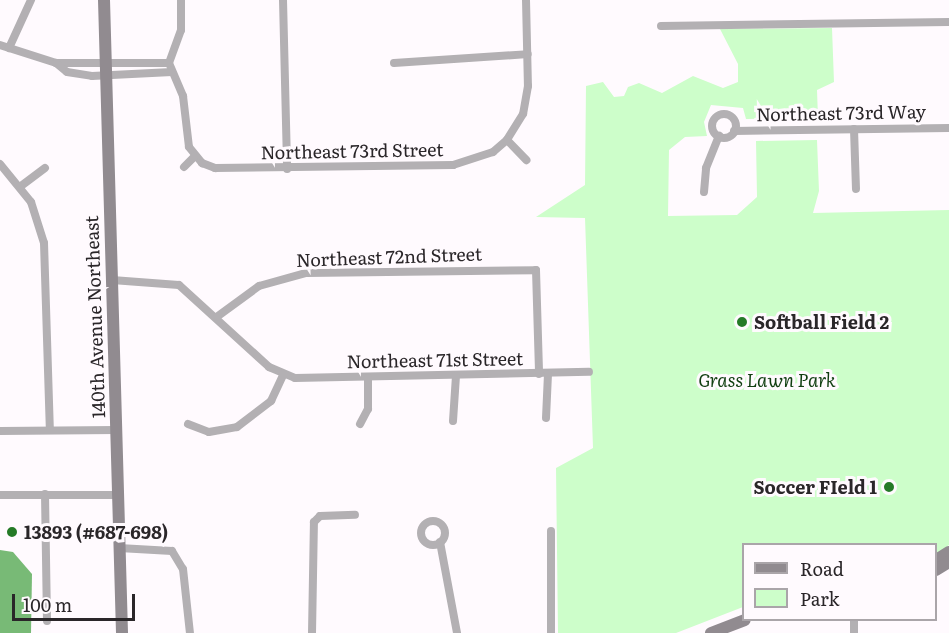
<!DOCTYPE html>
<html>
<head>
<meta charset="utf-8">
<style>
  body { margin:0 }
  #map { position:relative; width:949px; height:633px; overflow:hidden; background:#fffafe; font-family:Literata,serif }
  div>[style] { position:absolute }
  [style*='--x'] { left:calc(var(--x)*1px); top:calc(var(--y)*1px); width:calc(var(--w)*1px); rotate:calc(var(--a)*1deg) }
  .green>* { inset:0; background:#cdfeca }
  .water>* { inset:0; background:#78ba76 }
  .minor>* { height:8px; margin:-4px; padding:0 4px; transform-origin:4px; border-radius:4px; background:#b3b0b3 }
  .minor>.ring { margin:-4px; padding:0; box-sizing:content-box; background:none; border:8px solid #b3b0b3; border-radius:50% }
  .secondary>* { height:12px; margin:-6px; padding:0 6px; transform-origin:6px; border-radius:6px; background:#918b90 }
  .dots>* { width:16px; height:16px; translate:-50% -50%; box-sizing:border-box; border:3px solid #fffafe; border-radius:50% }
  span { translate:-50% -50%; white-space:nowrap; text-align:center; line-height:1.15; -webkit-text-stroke:6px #fffafe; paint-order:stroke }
  .street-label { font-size:18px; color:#2a2629 }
  .poi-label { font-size:18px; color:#2a2629; font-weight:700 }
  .left { translate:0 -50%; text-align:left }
  .right { translate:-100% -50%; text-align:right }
  .park-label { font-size:18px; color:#103e10; font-style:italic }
  .legend { position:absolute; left:742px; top:543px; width:195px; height:78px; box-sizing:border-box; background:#fffafe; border:2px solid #aaa5a9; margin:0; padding:8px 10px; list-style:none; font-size:18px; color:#2a2629 }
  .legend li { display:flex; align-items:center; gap:12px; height:30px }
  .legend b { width:30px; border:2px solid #aaa5a9 }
  .scale { position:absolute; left:12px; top:594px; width:123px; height:27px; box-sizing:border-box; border:3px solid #2a2629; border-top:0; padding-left:8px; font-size:18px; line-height:21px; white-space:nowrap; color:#2a2629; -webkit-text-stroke:4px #fffafe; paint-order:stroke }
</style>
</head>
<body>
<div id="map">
  <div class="green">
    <i style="clip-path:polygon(832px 28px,834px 82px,817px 90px,818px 118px,746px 119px,743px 108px,711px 105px,704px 122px,707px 136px,685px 137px,669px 150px,668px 216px,737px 215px,757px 197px,756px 141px,817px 140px,819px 191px,813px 213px,949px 210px,949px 545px,936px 555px,936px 544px,744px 544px,743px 607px,676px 633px,558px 633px,556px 468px,593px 448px,585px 218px,536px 217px,585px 185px,586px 86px,603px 82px,614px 97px,624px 96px,628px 87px,639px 83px,662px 93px,693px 76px,723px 88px,738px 82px,738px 64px,720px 29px)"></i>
  </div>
  <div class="water">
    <i style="clip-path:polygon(0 550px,13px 552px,32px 574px,31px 633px,0 633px)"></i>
  </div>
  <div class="minor">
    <i style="--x:283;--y:0;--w:169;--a:88.6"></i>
    <i style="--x:526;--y:0;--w:86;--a:88.7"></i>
    <i style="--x:528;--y:86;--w:28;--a:100"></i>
    <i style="--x:523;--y:114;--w:31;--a:122"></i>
    <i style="--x:507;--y:140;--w:28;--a:46"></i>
    <i style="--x:661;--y:26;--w:288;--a:-0.8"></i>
    <i style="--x:0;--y:45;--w:59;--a:17.8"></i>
    <i style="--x:9;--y:48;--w:53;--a:-65.4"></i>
    <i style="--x:169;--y:63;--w:36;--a:67"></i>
    <i style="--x:183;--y:96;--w:51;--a:83.3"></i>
    <i style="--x:189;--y:147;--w:21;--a:51"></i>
    <i style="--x:202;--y:163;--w:14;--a:21"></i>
    <i style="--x:215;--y:168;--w:238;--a:-0.7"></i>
    <i style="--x:453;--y:165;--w:42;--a:-18"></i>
    <i style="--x:493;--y:152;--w:18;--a:-41"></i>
    <i style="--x:169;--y:63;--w:113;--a:180"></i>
    <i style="--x:56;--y:63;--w:14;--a:39"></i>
    <i style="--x:67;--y:72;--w:25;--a:9"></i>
    <i style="--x:92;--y:76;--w:80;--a:-2.9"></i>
    <i style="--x:169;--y:63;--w:35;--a:-70"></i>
    <i style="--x:181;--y:30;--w:30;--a:-90"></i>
    <i style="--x:394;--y:63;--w:134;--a:-3.8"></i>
    <i class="ring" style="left:712px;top:114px;width:16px;height:16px"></i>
    <i style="--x:854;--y:129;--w:60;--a:88.1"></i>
    <i style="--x:734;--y:131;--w:215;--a:-0.8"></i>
    <i style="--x:0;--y:164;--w:49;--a:50.8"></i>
    <i style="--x:31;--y:202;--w:43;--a:72.4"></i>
    <i style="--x:44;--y:243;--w:187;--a:88.2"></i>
    <i style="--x:184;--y:167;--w:14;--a:-45"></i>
    <i style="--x:21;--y:186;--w:30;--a:-37"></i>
    <i style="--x:704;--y:192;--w:24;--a:-85"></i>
    <i style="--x:706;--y:168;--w:35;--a:-68"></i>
    <i style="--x:112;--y:280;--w:67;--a:4.3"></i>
    <i style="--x:179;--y:285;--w:122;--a:42.3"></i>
    <i style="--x:269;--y:367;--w:28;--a:23"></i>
    <i style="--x:295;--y:378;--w:294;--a:-1.2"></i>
    <i style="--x:218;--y:316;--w:51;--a:-36.2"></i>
    <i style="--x:259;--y:286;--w:49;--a:-15.5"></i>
    <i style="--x:306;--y:273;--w:230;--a:-0.7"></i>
    <i style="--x:536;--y:270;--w:104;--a:88.3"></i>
    <i style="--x:546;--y:418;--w:44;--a:-87.4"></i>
    <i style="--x:453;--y:421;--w:45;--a:-86.2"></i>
    <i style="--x:188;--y:424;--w:22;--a:21"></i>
    <i style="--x:209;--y:432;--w:28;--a:-10"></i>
    <i style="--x:237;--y:427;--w:43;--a:-37.4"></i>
    <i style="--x:271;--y:401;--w:29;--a:-65"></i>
    <i style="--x:360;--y:424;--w:17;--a:-62"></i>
    <i style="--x:368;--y:409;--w:31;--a:-90"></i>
    <i style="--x:0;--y:431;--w:116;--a:-0.5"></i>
    <i style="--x:45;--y:494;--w:127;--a:89.1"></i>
    <i style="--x:0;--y:495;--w:118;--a:0"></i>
    <i class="ring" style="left:421px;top:521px;width:16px;height:16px"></i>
    <i style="--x:551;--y:531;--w:102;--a:90"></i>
    <i style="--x:440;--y:542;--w:93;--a:79.4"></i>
    <i style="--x:119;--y:548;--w:53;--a:3.2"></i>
    <i style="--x:172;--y:551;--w:21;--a:59"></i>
    <i style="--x:183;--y:569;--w:64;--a:83.8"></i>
    <i style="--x:854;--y:620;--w:13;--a:90"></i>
    <i style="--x:312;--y:633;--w:111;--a:-89"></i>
    <i style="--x:314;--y:522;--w:8;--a:-45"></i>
    <i style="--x:320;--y:516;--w:35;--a:-2"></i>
  </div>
  <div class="secondary">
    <i style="--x:104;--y:0;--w:633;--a:88.37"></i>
    <i style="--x:936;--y:560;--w:15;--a:-32"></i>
    <i style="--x:936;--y:570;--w:15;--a:-32"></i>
    <i style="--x:711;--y:633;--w:36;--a:-21"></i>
  </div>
  <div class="dots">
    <i style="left:742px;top:322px;background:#257a27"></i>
    <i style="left:889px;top:487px;background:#257a27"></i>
    <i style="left:12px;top:532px;background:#257a27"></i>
  </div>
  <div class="street-label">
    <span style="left:841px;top:113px;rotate:-1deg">Northeast 73rd Way</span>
    <span style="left:352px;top:151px;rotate:-1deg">Northeast 73rd Street</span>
    <span style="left:389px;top:257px;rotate:-2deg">Northeast 72nd Street</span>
    <span style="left:95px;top:317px;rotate:-92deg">140th Avenue Northeast</span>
    <span style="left:435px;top:360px;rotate:-1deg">Northeast 71st Street</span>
  </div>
  <div class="poi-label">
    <span class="left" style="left:754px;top:322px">Softball Field 2</span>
    <span class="right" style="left:877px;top:487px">Soccer FIeld 1</span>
    <span class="left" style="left:24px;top:532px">13893 (#687-698)</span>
  </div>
  <div class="park-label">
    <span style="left:767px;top:380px">Grass Lawn Park</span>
  </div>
  <ul class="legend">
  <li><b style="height:8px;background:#918b90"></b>Road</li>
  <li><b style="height:16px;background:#cdfeca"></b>Park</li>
  </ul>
  <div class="scale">100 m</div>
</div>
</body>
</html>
